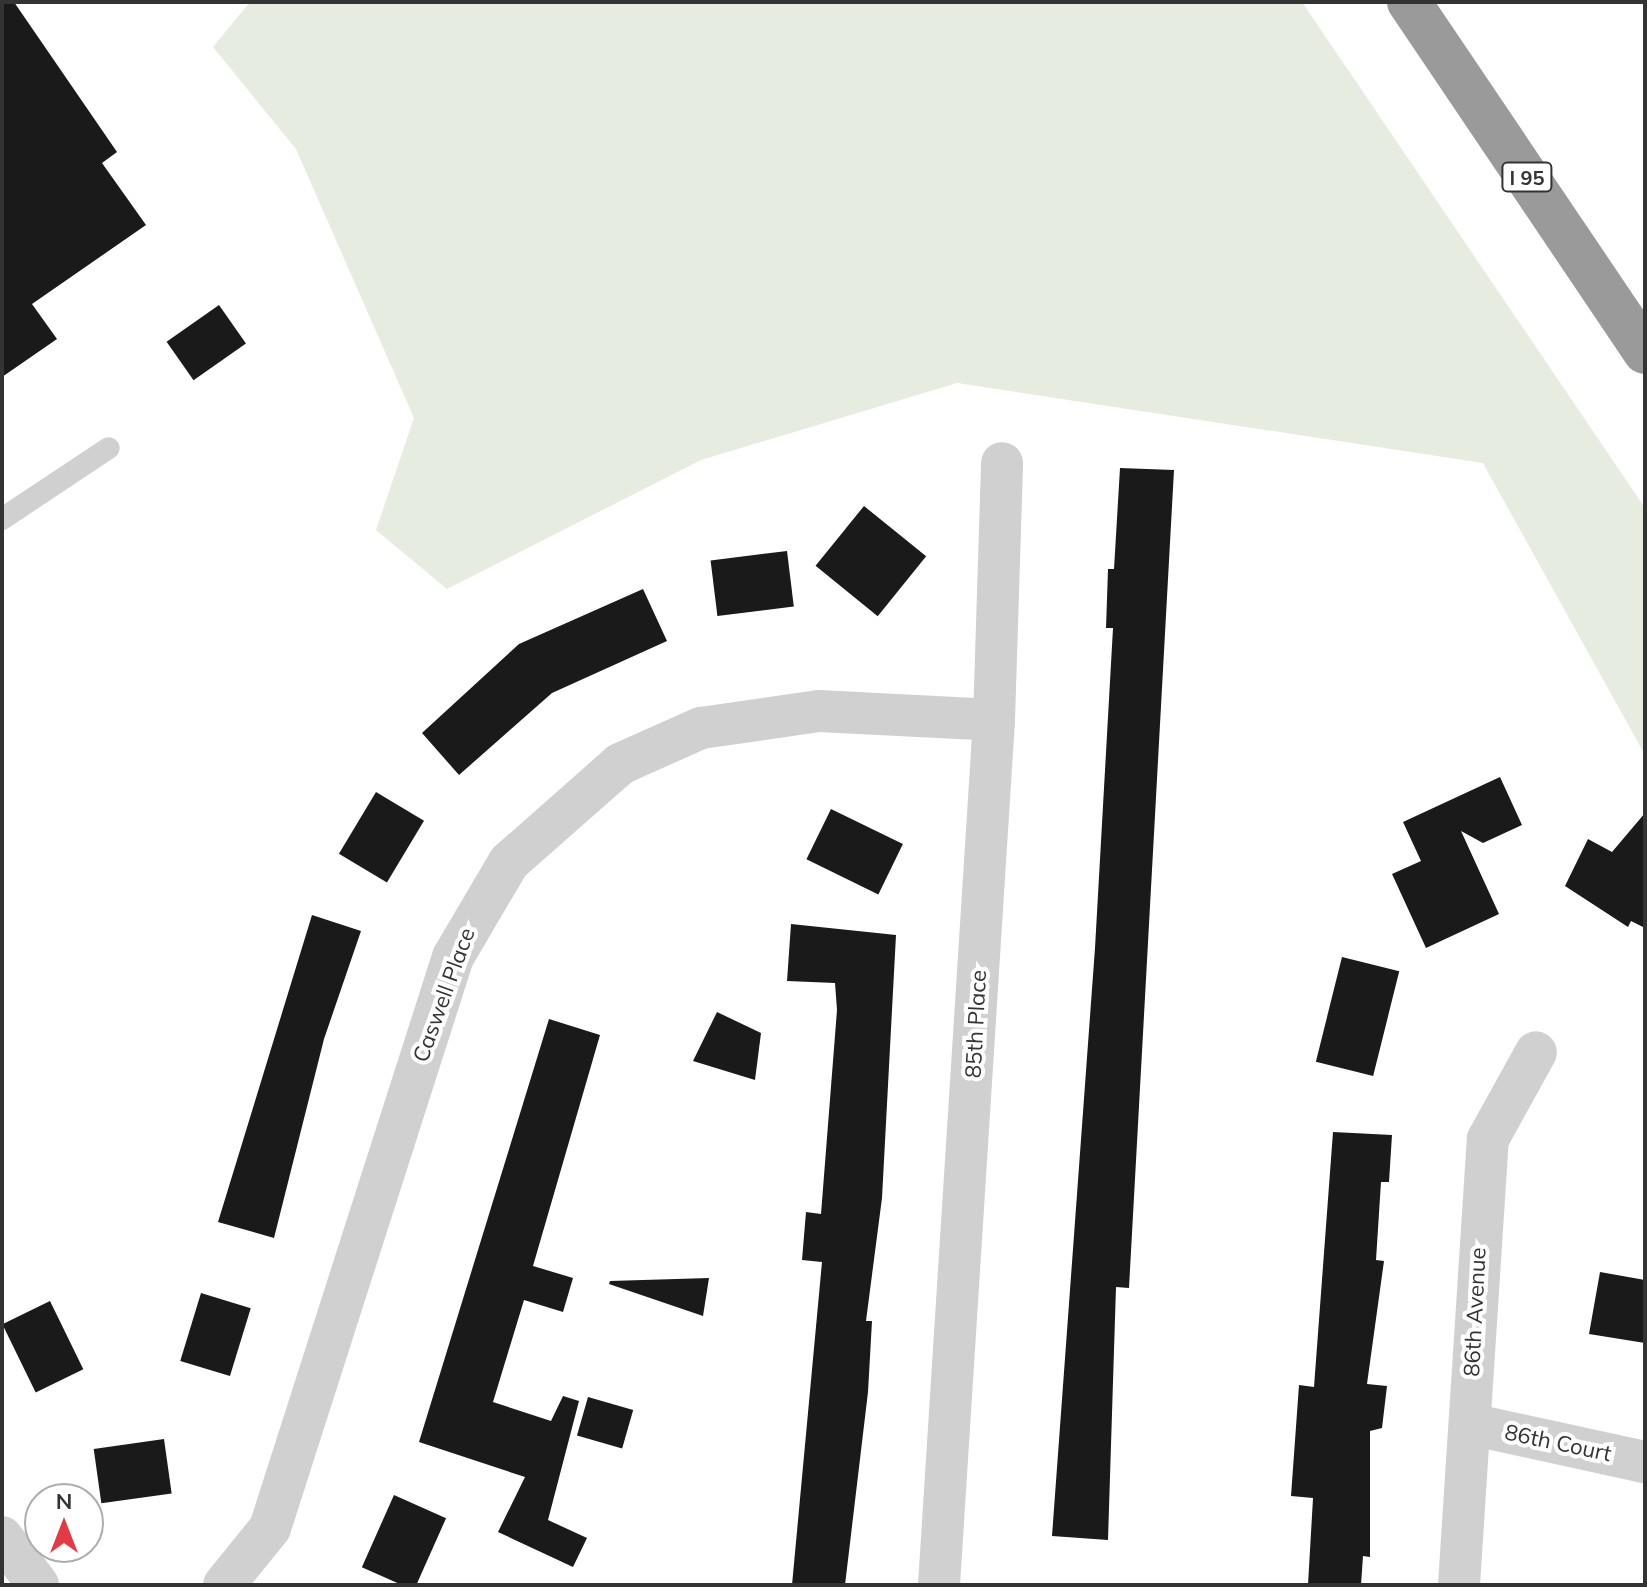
<!DOCTYPE html>
<html>
<head>
<meta charset="utf-8">
<style>
  body { margin:0 }
  #map { position:relative; width:1647px; height:1587px; overflow:hidden; background:#fff; font-family:Mulish,sans-serif }
  div>[style] { position:absolute }
  [style*='--x'] { left:calc(var(--x)*1px); top:calc(var(--y)*1px); width:calc(var(--w)*1px); rotate:calc(var(--a)*1deg) }
  .green>* { inset:0; background:#e6ecdf }
  .building>* { inset:0; background:#1a1a1a; transform-origin:0 0 }
  .service>* { height:22px; margin:-11px; padding:0 11px; transform-origin:11px; border-radius:11px; background:#d0d0d0 }
  .minor>* { height:42px; margin:-21px; padding:0 21px; transform-origin:21px; border-radius:21px; background:#d0d0d0 }
  .motorway>* { height:44px; margin:-22px; padding:0 22px; transform-origin:22px; border-radius:22px; background:#9a9a9a }
  span { translate:-50% -50%; white-space:nowrap; text-align:center; line-height:1.15; -webkit-text-stroke:8px #fff; paint-order:stroke }
  .shield-label span { padding:2px 6px; background:#fff; border:2px solid; border-radius:6px; -webkit-text-stroke-width:0 }
  .shield-label { font-size:20px; color:#333; font-weight:700 }
  .street-label { font-size:22px; color:#333 }
  .frame { position:absolute; inset:0; border:4px solid #333; pointer-events:none }
  .north { position:absolute; left:24px; top:1483px; width:80px; height:80px; box-sizing:border-box; background:#fff; border:2px solid #adadad; border-radius:50%; rotate:0deg; font-size:22px; font-weight:700; line-height:32px; text-align:center; color:#333 }
  .north::after { content:''; display:block; margin:auto; width:28px; height:36px; background:#e63946; clip-path:polygon(50% 0,100% 100%,50% 72%,0 100%) }
</style>
</head>
<body>
<div id="map">
  <div class="green">
    <i style="clip-path:polygon(250px 2px,1302px 2px,1645px 508px,1645px 755px,1483px 463px,957px 383px,701px 460px,447px 589px,376px 530px,414px 418px,296px 149px,213px 47px)"></i>
  </div>
  <div class="building">
    <i style="clip-path:polygon(2px 2px,14px 2px,117px 152px,102px 163px,146px 225px,32px 304px,57px 339px,2px 377px)"></i>
    <i style="left:219px;top:305px;width:47px;height:64px;rotate:55deg"></i>
    <i style="clip-path:polygon(1120px 468px,1174px 470px,1129px 1288px,1116px 1287px,1108px 1540px,1052px 1536px,1095px 948px,1113px 628px,1106px 628px,1108px 569px,1114px 569px)"></i>
    <i style="left:864px;top:506px;width:80px;height:77px;rotate:39deg"></i>
    <i style="left:787px;top:551px;width:56px;height:77px;rotate:83deg"></i>
    <i style="clip-path:polygon(643px 589px,667px 641px,552px 693px,459px 775px,422px 733px,519px 644px)"></i>
    <i style="clip-path:polygon(1500px 777px,1522px 825px,1483px 843px,1461px 831px,1499px 914px,1426px 948px,1392px 874px,1421px 861px,1403px 822px)"></i>
    <i style="left:376px;top:792px;width:56px;height:72px;rotate:31deg"></i>
    <i style="left:831px;top:809px;width:80px;height:56px;rotate:26deg"></i>
    <i style="clip-path:polygon(1645px 813px,1645px 928px,1631px 921px,1628px 927px,1565px 886px,1588px 839px,1612px 852px)"></i>
    <i style="clip-path:polygon(312px 915px,361px 931px,324px 1039px,274px 1238px,218px 1222px)"></i>
    <i style="clip-path:polygon(791px 924px,896px 935px,882px 1198px,866px 1321px,872px 1321px,868px 1392px,845px 1585px,792px 1585px,822px 1262px,802px 1260px,806px 1212px,821px 1214px,837px 1010px,835px 983px,787px 981px)"></i>
    <i style="left:1342px;top:957px;width:59px;height:108px;rotate:14deg"></i>
    <i style="clip-path:polygon(717px 1012px,761px 1033px,755px 1080px,693px 1061px)"></i>
    <i style="clip-path:polygon(549px 1019px,600px 1035px,533px 1266px,573px 1278px,563px 1312px,524px 1300px,493px 1402px,551px 1421px,563px 1396px,579px 1401px,548px 1520px,587px 1538px,573px 1567px,498px 1532px,525px 1477px,419px 1442px)"></i>
    <i style="clip-path:polygon(1333px 1132px,1392px 1135px,1389px 1182px,1381px 1182px,1376px 1260px,1384px 1261px,1367px 1384px,1387px 1386px,1382px 1428px,1370px 1431px,1370px 1557px,1363px 1556px,1361px 1585px,1308px 1585px,1313px 1498px,1291px 1496px,1299px 1385px,1314px 1387px)"></i>
    <i style="clip-path:polygon(1600px 1272px,1645px 1280px,1645px 1343px,1589px 1334px)"></i>
    <i style="clip-path:polygon(709px 1278px,703px 1316px,609px 1284px,610px 1281px)"></i>
    <i style="left:201px;top:1293px;width:52px;height:71px;rotate:17deg"></i>
    <i style="left:50px;top:1301px;width:76px;height:53px;rotate:64deg"></i>
    <i style="left:588px;top:1397px;width:47px;height:40px;rotate:16deg"></i>
    <i style="left:164px;top:1439px;width:55px;height:71px;rotate:82deg"></i>
    <i style="left:394px;top:1495px;width:57px;height:79px;rotate:24deg"></i>
  </div>
  <div class="service">
    <i style="--x:2;--y:519;--w:128;--a:-33.6"></i>
  </div>
  <div class="minor">
    <i style="--x:1470;--y:1424;--w:179;--a:12.3"></i>
    <i style="--x:2;--y:1537;--w:60;--a:53.1"></i>
    <i style="--x:224;--y:1585;--w:73;--a:-51.1"></i>
    <i style="--x:270;--y:1528;--w:600;--a:-72.23"></i>
    <i style="--x:453;--y:957;--w:110;--a:-59.5"></i>
    <i style="--x:509;--y:862;--w:148;--a:-41.4"></i>
    <i style="--x:620;--y:764;--w:89;--a:-24"></i>
    <i style="--x:701;--y:728;--w:119;--a:-8.2"></i>
    <i style="--x:819;--y:711;--w:175;--a:2.9"></i>
    <i style="--x:939;--y:1585;--w:867;--a:-86.36"></i>
    <i style="--x:994;--y:720;--w:257;--a:-88.2"></i>
    <i style="--x:1459;--y:1585;--w:447;--a:-86.3"></i>
    <i style="--x:1488;--y:1139;--w:99;--a:-61.1"></i>
  </div>
  <div class="motorway">
    <i style="--x:1409;--y:2;--w:422;--a:56"></i>
  </div>
  <div class="shield-label">
    <span style="left:1527px;top:177px">I 95</span>
  </div>
  <div class="street-label">
    <span style="left:444px;top:995px;rotate:-70deg">Caswell Place</span>
    <span style="left:976px;top:1024px;rotate:-87deg">85th Place</span>
    <span style="left:1475px;top:1312px;rotate:-87deg">86th Avenue</span>
    <span style="left:1558px;top:1443px;rotate:12deg">86th Court</span>
  </div>
  <div class="frame"></div>
  <div class="north">N</div>
</div>
</body>
</html>
